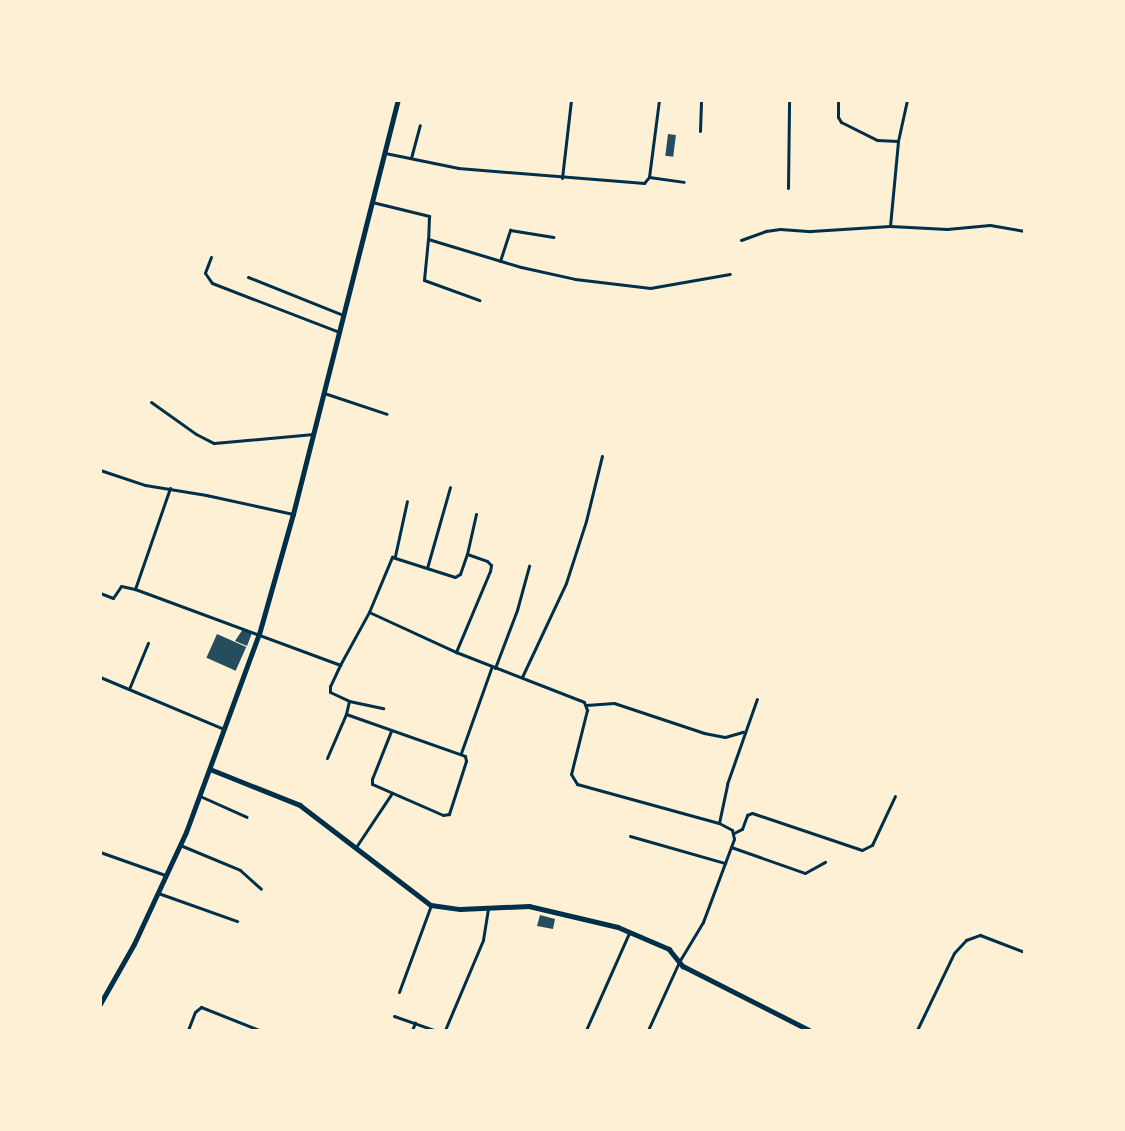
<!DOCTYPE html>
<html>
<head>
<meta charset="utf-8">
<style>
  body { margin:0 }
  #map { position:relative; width:1125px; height:1131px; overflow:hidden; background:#fdf0d5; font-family:"Asap Condensed",sans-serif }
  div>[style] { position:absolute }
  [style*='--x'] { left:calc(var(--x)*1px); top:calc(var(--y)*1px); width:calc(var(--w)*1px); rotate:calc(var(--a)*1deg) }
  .building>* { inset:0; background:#264d5e; transform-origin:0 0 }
  .minor>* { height:3px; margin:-1.5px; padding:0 1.5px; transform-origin:1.5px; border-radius:1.5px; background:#003049 }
  .tertiary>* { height:4.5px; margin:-2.25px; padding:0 2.25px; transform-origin:2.25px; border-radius:2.25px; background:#003049 }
  .trunk>* { height:5px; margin:-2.5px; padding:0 2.5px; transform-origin:2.5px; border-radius:2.5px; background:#003049 }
  span { translate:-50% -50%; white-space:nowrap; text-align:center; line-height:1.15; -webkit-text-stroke:4.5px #fdf0d5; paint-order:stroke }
  .frame { position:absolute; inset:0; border:102px solid #fdf0d5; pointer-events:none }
</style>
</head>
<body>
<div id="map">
  <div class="building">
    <i style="left:668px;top:134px;width:8px;height:22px;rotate:7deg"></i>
    <i style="clip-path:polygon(243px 629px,252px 633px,247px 646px,235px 641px)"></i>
    <i style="left:217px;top:634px;width:32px;height:26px;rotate:24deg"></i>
    <i style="clip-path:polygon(540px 915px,555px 919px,553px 929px,537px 926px)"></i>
  </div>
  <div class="minor">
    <i style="--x:838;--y:100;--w:17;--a:90"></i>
    <i style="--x:838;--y:117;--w:6;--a:59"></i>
    <i style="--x:841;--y:122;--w:40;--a:26.6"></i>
    <i style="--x:877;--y:140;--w:21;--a:3"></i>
    <i style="--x:700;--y:131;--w:31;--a:-88"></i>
    <i style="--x:385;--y:153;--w:75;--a:11.6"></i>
    <i style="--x:458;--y:168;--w:187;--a:4.6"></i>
    <i style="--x:644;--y:183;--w:8;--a:-50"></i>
    <i style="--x:649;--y:177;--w:78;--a:-82.6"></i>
    <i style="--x:411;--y:158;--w:34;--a:-75"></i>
    <i style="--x:649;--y:177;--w:35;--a:8"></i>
    <i style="--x:562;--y:178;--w:79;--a:-83.4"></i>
    <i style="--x:788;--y:188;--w:88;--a:-89.3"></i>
    <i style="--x:372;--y:202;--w:59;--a:13.8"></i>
    <i style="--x:429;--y:216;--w:23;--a:92"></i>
    <i style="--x:428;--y:239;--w:97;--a:16.8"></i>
    <i style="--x:521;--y:267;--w:55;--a:12.5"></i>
    <i style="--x:575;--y:279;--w:76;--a:6.8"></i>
    <i style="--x:650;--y:288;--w:81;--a:-9.9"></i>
    <i style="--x:890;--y:226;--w:85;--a:-84.6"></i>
    <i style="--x:898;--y:141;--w:42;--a:-77.6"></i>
    <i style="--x:428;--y:239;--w:41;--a:95.6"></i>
    <i style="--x:424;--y:280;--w:59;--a:20"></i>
    <i style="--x:741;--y:240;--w:27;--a:-20"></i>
    <i style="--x:766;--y:231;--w:14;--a:-8"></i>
    <i style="--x:780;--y:229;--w:31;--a:4"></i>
    <i style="--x:811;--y:231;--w:79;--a:-3.6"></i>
    <i style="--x:890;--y:226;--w:57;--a:3"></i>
    <i style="--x:947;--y:229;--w:43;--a:-5.3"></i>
    <i style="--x:990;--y:225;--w:35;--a:10"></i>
    <i style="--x:211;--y:257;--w:17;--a:111"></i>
    <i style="--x:205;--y:273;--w:12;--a:55"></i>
    <i style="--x:212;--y:283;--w:136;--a:21.1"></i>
    <i style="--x:500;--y:261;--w:33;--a:-72"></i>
    <i style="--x:510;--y:230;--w:44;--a:9.2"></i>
    <i style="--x:248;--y:277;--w:102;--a:21.8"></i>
    <i style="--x:324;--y:393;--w:66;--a:18.4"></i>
    <i style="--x:151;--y:402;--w:55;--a:35.4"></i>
    <i style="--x:196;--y:434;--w:20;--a:27"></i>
    <i style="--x:214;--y:443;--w:100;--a:-5.1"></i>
    <i style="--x:100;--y:470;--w:47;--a:18.4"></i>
    <i style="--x:145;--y:485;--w:62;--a:9.3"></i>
    <i style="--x:206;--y:495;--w:89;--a:12.3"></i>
    <i style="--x:170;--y:488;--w:107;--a:109.1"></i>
    <i style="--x:135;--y:589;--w:219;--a:20.3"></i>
    <i style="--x:340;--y:665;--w:60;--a:-61.3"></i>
    <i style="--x:369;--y:612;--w:96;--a:24.7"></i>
    <i style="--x:456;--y:652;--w:137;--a:21.3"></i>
    <i style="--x:584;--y:702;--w:9;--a:69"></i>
    <i style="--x:587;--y:710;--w:66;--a:104"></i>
    <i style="--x:571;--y:774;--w:12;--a:59"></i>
    <i style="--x:577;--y:784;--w:147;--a:15.4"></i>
    <i style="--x:719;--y:823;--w:15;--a:28"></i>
    <i style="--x:732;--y:830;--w:9;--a:77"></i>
    <i style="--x:734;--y:839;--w:89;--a:110.5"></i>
    <i style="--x:703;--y:922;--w:47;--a:121"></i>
    <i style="--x:679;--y:962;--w:75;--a:114.5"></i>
    <i style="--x:467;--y:554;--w:41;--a:-77.3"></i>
    <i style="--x:395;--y:556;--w:56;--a:-77.7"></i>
    <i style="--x:427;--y:568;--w:84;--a:-74.1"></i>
    <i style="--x:100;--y:593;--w:14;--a:21"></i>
    <i style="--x:113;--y:598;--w:14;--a:-56"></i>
    <i style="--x:121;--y:586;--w:14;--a:12"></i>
    <i style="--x:369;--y:612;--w:60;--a:-67.3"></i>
    <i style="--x:392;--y:557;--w:66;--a:17.6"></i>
    <i style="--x:455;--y:577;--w:6;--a:-31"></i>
    <i style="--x:460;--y:574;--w:21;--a:-71"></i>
    <i style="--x:467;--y:554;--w:21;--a:19"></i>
    <i style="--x:487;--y:561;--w:6;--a:45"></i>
    <i style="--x:491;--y:565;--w:6;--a:99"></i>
    <i style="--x:490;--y:571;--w:88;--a:112.8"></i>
    <i style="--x:340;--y:665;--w:23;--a:115"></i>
    <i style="--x:330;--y:686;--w:6;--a:90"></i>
    <i style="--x:330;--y:692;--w:21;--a:25"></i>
    <i style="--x:349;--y:701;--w:35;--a:12"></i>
    <i style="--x:495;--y:668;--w:62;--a:-69.2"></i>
    <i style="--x:517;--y:610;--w:46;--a:-74.7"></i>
    <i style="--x:100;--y:677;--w:134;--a:22.8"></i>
    <i style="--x:522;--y:677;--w:104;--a:-64.9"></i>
    <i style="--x:566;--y:583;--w:65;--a:-72.1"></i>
    <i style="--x:586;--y:521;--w:67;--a:-76.2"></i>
    <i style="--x:129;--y:689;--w:50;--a:-67.6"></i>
    <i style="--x:349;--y:701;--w:13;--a:103"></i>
    <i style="--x:346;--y:714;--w:126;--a:19.4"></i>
    <i style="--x:465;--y:756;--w:5;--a:79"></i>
    <i style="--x:466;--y:761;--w:56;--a:107.8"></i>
    <i style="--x:449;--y:814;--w:6;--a:171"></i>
    <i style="--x:443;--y:815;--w:77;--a:-156.4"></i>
    <i style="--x:372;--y:784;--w:5;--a:-90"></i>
    <i style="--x:372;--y:779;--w:52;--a:-68.4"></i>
    <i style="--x:586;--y:705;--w:28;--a:-4"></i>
    <i style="--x:614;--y:703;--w:95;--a:18.4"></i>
    <i style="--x:704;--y:733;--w:21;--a:11"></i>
    <i style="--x:725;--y:737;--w:19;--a:-16"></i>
    <i style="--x:461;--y:753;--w:92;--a:-70.4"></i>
    <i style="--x:327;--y:758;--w:48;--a:-66.6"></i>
    <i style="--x:200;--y:796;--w:51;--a:24.1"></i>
    <i style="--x:719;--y:823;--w:40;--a:-78"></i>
    <i style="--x:727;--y:784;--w:90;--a:-70.6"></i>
    <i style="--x:734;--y:833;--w:9;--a:-27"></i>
    <i style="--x:742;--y:829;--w:15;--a:-70"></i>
    <i style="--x:747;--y:815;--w:5;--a:-22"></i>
    <i style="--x:752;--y:813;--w:116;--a:18.6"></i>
    <i style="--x:862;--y:850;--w:11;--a:-27"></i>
    <i style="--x:872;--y:845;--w:54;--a:-64.9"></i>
    <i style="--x:630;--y:836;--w:99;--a:15.9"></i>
    <i style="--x:180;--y:845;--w:65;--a:22.6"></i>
    <i style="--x:240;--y:870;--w:28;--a:42"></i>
    <i style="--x:356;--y:847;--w:65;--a:-56.3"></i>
    <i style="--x:731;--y:847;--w:78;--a:19.4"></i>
    <i style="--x:805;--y:873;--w:23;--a:-29"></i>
    <i style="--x:100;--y:852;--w:69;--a:19.5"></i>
    <i style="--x:158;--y:893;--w:84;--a:19.5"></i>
    <i style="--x:399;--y:992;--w:93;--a:-69.8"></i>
    <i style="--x:394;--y:1016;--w:42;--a:19.3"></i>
    <i style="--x:188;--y:1030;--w:19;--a:-69"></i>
    <i style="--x:195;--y:1012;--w:8;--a:-40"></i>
    <i style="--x:201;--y:1007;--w:62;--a:21.6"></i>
    <i style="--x:412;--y:1030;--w:8;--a:-67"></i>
    <i style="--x:445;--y:1030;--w:98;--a:-67.1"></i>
    <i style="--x:483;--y:940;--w:32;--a:-81"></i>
    <i style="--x:586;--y:1030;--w:106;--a:-66.1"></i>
    <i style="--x:917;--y:1030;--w:85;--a:-64.3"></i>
    <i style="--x:954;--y:953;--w:18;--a:-47"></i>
    <i style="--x:966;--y:940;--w:15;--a:-20"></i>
    <i style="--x:980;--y:935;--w:47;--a:21.1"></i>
  </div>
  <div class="tertiary">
    <i style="--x:210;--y:769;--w:97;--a:21.8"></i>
    <i style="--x:300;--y:805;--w:165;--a:37.4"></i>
    <i style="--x:431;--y:905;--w:29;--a:8"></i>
    <i style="--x:460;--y:909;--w:69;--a:-2.5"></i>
    <i style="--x:529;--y:906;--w:91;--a:13.3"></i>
    <i style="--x:618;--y:927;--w:56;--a:23.3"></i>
    <i style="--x:669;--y:949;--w:22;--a:51"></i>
    <i style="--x:683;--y:966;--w:141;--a:26.9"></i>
  </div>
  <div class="trunk">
    <i style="--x:100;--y:1004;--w:69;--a:-60.5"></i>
    <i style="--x:134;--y:944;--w:123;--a:-65.1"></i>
    <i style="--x:186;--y:832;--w:211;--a:-69.8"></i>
    <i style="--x:259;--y:634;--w:125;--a:-74.2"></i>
    <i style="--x:293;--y:514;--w:427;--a:-75.8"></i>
  </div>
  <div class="frame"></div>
</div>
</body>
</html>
